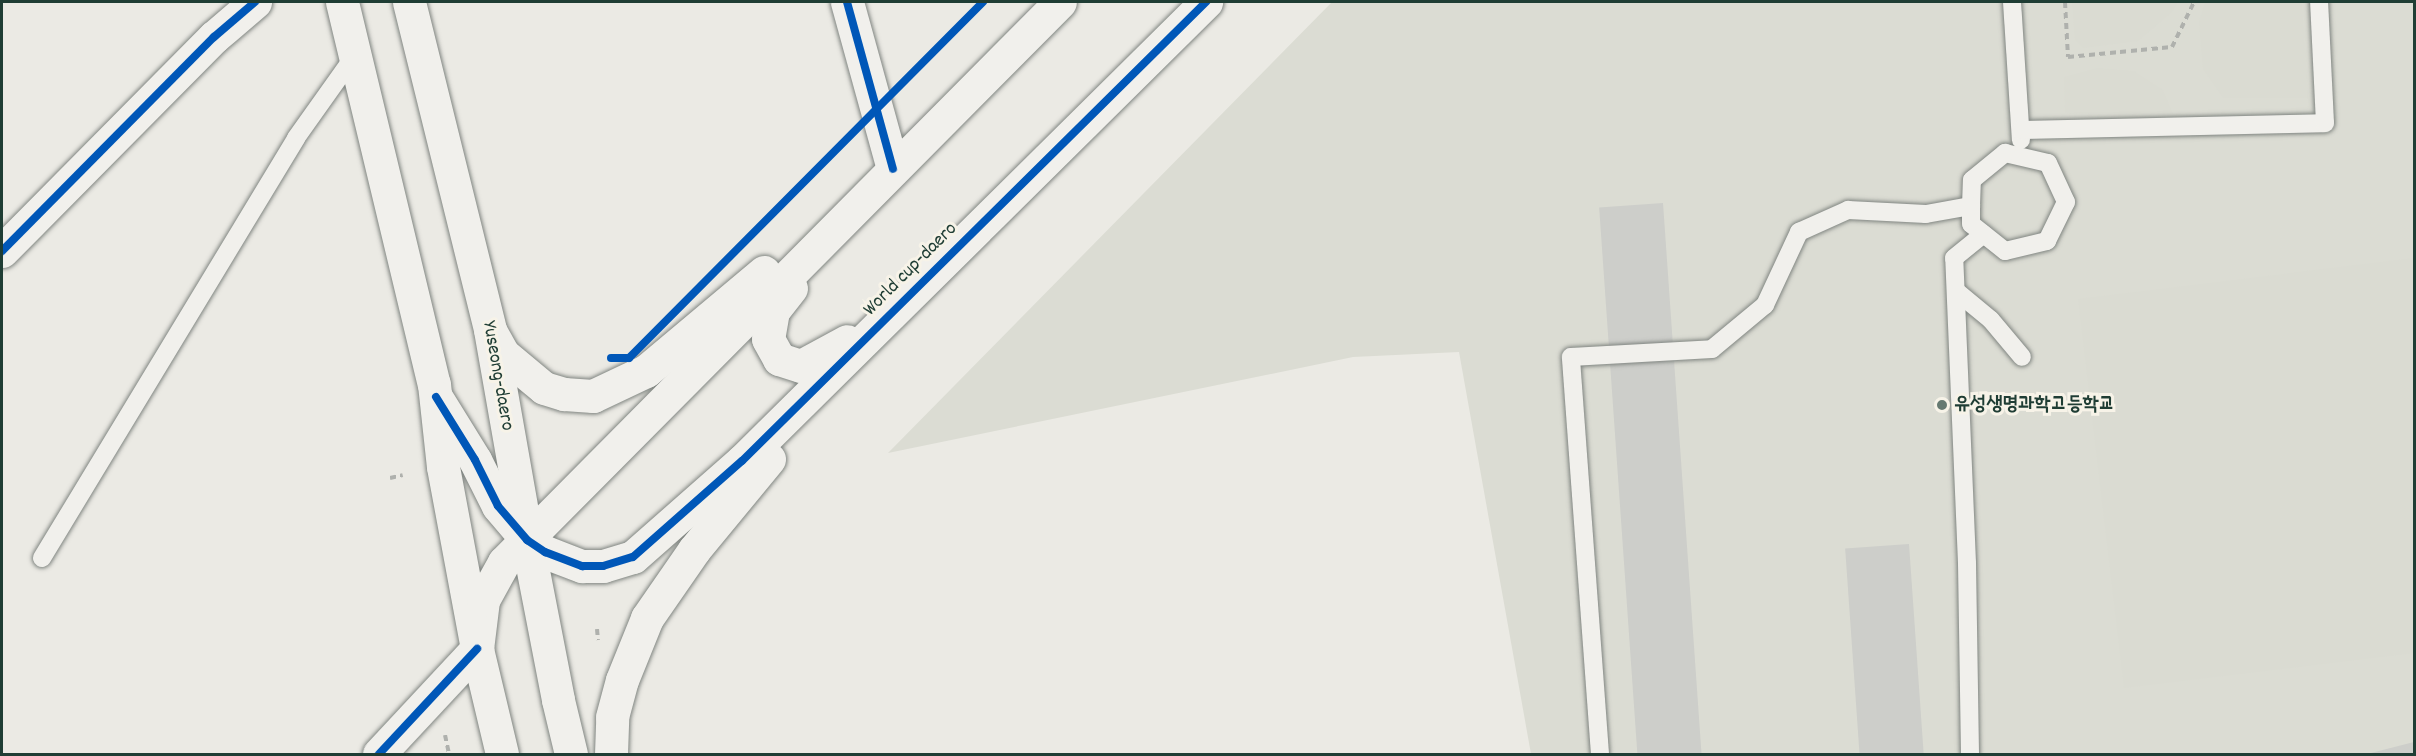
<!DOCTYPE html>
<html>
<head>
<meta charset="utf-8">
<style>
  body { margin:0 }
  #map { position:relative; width:2416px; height:756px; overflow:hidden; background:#ebeae4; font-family:Dekko,"Poor Story",sans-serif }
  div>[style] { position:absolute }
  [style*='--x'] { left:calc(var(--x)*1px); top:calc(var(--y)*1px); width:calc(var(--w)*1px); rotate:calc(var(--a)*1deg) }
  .built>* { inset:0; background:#dbdcd3 }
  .green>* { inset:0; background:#dadbd2 }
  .building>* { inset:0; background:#cdceca; transform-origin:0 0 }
  .path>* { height:4px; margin-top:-2px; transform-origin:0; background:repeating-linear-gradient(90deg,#afb1ad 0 6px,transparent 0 10.5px) }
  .roads { filter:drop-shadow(0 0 2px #808581) drop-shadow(0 0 2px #808581) }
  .service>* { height:18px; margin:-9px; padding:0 9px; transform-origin:9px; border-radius:9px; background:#f1f0ec }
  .minor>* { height:33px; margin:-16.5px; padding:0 16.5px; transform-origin:16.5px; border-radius:16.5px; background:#f1f0ec }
  .tertiary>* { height:33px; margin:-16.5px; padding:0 16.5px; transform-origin:16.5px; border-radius:16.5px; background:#f1f0ec }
  .cycleway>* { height:8px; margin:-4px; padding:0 4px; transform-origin:4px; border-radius:4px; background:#0057b8 }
  .dots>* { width:16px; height:16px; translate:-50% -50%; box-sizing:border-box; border:3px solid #f7f3e8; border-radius:50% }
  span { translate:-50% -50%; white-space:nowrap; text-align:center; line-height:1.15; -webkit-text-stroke:6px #f7f3e8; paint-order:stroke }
  .street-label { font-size:20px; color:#1f3d34 }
  .poi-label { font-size:20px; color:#1f3d34; font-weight:700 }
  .left { translate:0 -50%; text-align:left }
  .frame { position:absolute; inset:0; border:3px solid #1f3d34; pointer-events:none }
</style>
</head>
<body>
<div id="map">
  <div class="built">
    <i style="clip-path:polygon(1332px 2px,2414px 2px,2414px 754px,1531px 754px,1459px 352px,1353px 357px,888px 453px)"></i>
  </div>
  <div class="green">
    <i style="clip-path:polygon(2072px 2px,2178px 2px,2172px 12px,2138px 41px,2083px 48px,2075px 40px)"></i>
    <i style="clip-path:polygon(2205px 2px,2302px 2px,2308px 98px,2223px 98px,2203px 69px,2199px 22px)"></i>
    <i style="clip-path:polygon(2097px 68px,2134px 71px,2163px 90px,2173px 114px,2065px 113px,2064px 77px)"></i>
    <i style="clip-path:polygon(2414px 258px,2414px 653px,2124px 688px,2078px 299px)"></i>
  </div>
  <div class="building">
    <i style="left:1663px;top:203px;width:552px;height:64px;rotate:86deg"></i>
    <i style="left:1909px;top:544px;width:211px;height:64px;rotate:86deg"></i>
    <i style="clip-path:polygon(2414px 742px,2414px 754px,2367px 754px)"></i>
  </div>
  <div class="path">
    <i style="--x:2065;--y:2;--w:55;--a:86.9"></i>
    <i style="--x:2068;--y:57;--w:104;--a:-5.5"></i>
    <i style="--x:2172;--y:47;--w:50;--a:-63.9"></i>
    <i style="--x:390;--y:478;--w:13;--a:-13"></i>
    <i style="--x:597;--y:629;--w:11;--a:85"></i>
    <i style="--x:445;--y:735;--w:19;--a:78"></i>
  </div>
  <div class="roads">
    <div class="service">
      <i style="--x:2012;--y:2;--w:138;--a:86.3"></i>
      <i style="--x:2021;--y:130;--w:304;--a:-1.3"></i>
      <i style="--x:2325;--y:123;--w:121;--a:-92.8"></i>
      <i style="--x:2005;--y:153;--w:44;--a:13.1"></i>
      <i style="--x:2048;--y:163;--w:43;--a:65.2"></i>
      <i style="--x:2066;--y:202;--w:43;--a:116"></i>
      <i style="--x:2047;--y:241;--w:43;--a:166.6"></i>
      <i style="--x:2005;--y:251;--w:43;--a:-141.5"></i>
      <i style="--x:1971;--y:224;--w:18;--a:-90"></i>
      <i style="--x:1971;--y:206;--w:26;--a:-88"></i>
      <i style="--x:1972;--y:180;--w:43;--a:-39.3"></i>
      <i style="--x:1956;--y:291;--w:45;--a:39.6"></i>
      <i style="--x:1991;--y:320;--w:48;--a:50"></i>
      <i style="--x:42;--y:558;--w:491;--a:-58.8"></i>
      <i style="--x:296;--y:138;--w:102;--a:-54.6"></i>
      <i style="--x:1600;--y:754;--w:398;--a:-94.2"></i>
      <i style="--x:1571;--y:357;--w:141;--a:-3.2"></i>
      <i style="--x:1712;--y:349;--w:69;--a:-39.7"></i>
      <i style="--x:1765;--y:305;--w:81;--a:-65"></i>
      <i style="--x:1799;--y:232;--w:54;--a:-24.2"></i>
      <i style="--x:1848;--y:210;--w:78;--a:2.9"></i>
      <i style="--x:1926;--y:214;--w:46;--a:-10.1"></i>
      <i style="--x:1970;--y:754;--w:191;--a:-90.9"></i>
      <i style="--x:1967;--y:563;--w:305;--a:-92.4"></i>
      <i style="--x:1954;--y:258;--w:38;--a:-39"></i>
    </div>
    <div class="minor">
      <i style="--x:847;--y:2;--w:173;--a:74.6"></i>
      <i style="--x:2;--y:251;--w:301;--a:-45.3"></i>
      <i style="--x:214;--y:37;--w:54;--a:-40.5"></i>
      <i style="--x:379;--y:754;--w:144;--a:-47"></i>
    </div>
    <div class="tertiary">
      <i style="--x:342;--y:2;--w:393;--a:76.5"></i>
      <i style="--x:434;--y:384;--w:83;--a:83.8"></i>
      <i style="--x:443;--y:467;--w:185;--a:79.4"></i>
      <i style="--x:477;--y:649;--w:108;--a:76.6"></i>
      <i style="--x:409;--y:2;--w:338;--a:76.1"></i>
      <i style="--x:490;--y:330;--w:213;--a:80"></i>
      <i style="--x:527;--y:540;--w:163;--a:79"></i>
      <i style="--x:558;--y:700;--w:56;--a:76.5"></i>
      <i style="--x:791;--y:288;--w:29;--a:128"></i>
      <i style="--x:773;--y:311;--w:28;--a:100"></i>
      <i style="--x:768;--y:339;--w:23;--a:61"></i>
      <i style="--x:779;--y:359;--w:23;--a:18"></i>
      <i style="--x:801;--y:366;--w:52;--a:-28.5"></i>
      <i style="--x:492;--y:334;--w:23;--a:61"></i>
      <i style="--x:503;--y:354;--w:53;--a:39.7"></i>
      <i style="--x:544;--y:388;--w:21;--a:17"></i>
      <i style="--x:564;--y:394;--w:29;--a:4"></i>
      <i style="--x:593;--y:396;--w:59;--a:-25.3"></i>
      <i style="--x:646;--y:371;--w:154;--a:-40"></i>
      <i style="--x:436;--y:397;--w:74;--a:58.2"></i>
      <i style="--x:475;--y:460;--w:51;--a:63.4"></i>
      <i style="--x:498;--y:506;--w:45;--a:49.5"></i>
      <i style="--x:527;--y:540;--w:22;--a:34"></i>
      <i style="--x:545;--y:552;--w:40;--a:21"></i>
      <i style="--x:582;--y:566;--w:21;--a:0"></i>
      <i style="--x:603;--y:566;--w:31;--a:-17"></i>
      <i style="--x:633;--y:557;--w:145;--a:-41.4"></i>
      <i style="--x:742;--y:461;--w:653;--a:-44.69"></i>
      <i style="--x:477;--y:649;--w:49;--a:-83"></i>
      <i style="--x:483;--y:600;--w:43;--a:-61.1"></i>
      <i style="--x:504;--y:562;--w:789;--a:-45.21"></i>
      <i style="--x:611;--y:754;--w:37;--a:-88"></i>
      <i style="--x:612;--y:717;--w:38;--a:-75"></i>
      <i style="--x:622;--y:680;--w:67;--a:-68"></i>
      <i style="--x:647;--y:618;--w:83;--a:-55.3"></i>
      <i style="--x:694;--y:550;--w:118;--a:-50.5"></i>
    </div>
  </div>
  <div class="cycleway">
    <i style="--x:847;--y:2;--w:173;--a:74.6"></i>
    <i style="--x:2;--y:251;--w:301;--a:-45.3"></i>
    <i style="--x:214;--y:37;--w:54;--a:-40.5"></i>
    <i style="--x:611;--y:358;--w:18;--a:0"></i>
    <i style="--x:629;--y:358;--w:502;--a:-45.16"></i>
    <i style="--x:436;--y:397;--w:74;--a:58.2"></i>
    <i style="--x:475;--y:460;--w:51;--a:63.4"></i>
    <i style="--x:498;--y:506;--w:45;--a:49.5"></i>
    <i style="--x:527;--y:540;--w:22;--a:34"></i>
    <i style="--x:545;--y:552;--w:40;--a:21"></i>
    <i style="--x:582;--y:566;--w:21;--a:0"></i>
    <i style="--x:603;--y:566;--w:31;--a:-17"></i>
    <i style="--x:633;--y:557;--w:145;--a:-41.4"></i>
    <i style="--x:742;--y:461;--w:653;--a:-44.69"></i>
    <i style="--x:379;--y:754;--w:144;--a:-47"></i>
  </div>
  <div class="dots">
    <i style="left:1942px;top:405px;background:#667a72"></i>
  </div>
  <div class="street-label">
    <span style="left:911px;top:270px;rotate:-45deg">World cup-daero</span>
    <span style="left:497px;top:376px;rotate:80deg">Yuseong-daero</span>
  </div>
  <div class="poi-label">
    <span class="left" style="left:1954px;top:405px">유성생명과학고등학교</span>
  </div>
  <div class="frame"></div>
</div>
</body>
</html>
